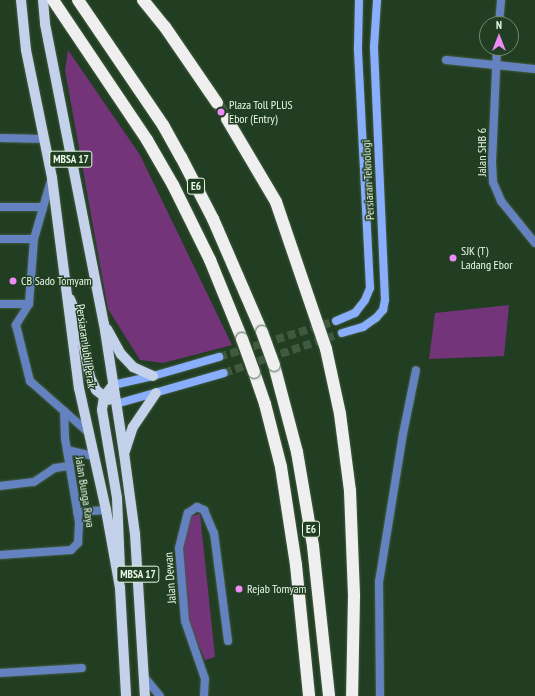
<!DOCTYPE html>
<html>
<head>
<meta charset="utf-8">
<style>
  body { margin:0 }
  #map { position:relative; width:535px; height:696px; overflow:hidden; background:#223e22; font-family:"PT Sans Narrow",sans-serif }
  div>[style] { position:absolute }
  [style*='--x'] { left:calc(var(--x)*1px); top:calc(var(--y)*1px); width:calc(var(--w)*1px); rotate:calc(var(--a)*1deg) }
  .green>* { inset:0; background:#74347a }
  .secondary-tunnel>* { height:8px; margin-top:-4px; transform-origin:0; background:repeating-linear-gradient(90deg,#405a40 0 8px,transparent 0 12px) }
  .highway-tunnel>* { height:12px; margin-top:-6px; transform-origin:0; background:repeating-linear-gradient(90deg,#405a40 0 12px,transparent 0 18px) }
  .roads { filter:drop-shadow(0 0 1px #425c42) drop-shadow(0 0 1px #425c42) }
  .street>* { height:8px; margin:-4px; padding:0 4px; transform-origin:4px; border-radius:4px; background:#6582c0 }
  .secondary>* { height:8px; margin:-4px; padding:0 4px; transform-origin:4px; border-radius:4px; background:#88aefc }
  .primary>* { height:10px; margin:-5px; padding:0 5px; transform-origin:5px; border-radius:5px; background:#c4d1ea }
  .highway>* { height:12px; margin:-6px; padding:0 6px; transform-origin:6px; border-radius:6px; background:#efefef }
  .bridges { filter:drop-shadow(0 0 1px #425c42) drop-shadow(0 0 1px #425c42) }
  .highway-bridge>* { height:12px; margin:-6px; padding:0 6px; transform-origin:6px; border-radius:6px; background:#efefef }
  .dots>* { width:11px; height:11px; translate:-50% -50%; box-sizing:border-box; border:2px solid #223e22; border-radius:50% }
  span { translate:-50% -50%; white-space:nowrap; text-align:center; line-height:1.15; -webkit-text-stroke:3px #223e22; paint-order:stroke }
  .shield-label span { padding:1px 3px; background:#223e22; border:1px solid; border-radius:3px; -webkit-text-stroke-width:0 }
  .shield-label { font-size:11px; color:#e9f9e8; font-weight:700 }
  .poi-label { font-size:12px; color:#e9f9e8 }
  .left { translate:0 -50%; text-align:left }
  .street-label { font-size:12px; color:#e9f9e8 }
  .north { position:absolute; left:479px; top:16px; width:40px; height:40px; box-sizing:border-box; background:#223e22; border:1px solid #728971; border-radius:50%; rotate:0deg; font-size:11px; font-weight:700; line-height:16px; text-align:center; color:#e9f9e8 }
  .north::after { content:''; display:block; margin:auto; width:14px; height:18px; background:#ee8bf8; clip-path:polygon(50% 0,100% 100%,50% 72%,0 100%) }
</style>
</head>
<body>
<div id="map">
  <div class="green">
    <i style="clip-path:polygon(68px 50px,140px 155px,232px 345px,163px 363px,140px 360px,108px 309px,65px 70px)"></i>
    <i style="clip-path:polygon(509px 305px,504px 356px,429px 359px,435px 313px)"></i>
    <i style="clip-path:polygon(200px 514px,215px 657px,205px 660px,189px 623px,181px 546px,191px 516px)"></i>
  </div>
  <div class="secondary-tunnel">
    <i style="--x:219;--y:357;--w:122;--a:-17.1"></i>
    <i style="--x:224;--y:373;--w:125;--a:-18.7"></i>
  </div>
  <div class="highway-tunnel">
    <i style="--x:217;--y:103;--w:19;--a:58"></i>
  </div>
  <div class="roads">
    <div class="street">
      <i style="--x:499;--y:24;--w:24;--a:-85"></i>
      <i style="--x:497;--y:48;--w:114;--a:92.5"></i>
      <i style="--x:492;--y:162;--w:20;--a:87"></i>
      <i style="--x:493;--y:182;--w:21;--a:67"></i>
      <i style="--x:501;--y:201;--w:54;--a:51"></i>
      <i style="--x:446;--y:60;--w:89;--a:5.8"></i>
      <i style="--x:0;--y:138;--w:45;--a:1.3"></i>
      <i style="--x:51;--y:180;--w:61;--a:106.1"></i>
      <i style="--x:34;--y:239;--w:65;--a:94.4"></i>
      <i style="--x:29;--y:304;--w:25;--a:122"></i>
      <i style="--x:16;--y:325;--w:58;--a:76"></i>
      <i style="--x:30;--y:381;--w:79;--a:41.4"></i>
      <i style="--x:0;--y:207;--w:43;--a:0"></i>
      <i style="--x:0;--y:239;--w:34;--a:0"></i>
      <i style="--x:0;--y:304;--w:29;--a:0"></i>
      <i style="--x:67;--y:450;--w:28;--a:13"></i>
      <i style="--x:0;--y:486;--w:34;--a:-7"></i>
      <i style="--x:34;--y:482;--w:25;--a:-34"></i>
      <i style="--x:55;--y:468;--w:15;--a:-8"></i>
      <i style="--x:77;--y:512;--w:29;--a:-4"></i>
      <i style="--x:0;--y:555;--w:71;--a:-4"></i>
      <i style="--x:71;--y:550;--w:10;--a:-45"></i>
      <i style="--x:78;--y:543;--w:21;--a:-87"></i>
      <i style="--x:79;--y:522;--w:85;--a:-99.5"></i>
      <i style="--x:65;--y:438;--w:27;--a:-92"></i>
      <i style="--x:0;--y:673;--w:82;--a:-3.5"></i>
      <i style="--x:146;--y:679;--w:22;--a:51"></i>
      <i style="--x:204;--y:696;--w:17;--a:-87"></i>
      <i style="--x:205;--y:679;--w:61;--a:-109"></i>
      <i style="--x:185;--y:621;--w:73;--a:-94.7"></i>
      <i style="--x:179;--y:548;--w:36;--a:-76"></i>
      <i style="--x:188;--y:513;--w:11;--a:-34"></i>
      <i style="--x:197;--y:507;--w:8;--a:23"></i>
      <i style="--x:204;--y:510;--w:25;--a:67"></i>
      <i style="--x:214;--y:533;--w:109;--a:82.6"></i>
      <i style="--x:380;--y:696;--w:114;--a:-90.5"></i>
      <i style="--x:379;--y:582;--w:150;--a:-80.8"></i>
      <i style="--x:403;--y:434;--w:65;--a:-78.5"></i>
    </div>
    <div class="secondary">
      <i style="--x:336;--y:321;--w:21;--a:-23"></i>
      <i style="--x:355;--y:313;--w:16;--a:-52"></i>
      <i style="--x:365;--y:300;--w:13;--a:-67"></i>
      <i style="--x:370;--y:288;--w:241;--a:-92.9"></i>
      <i style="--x:358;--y:47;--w:47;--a:-88.8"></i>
      <i style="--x:342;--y:333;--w:22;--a:-16"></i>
      <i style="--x:363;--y:327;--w:16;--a:-35"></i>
      <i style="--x:376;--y:318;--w:11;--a:-49"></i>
      <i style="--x:383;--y:310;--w:10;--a:-79"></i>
      <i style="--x:385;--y:300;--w:253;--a:-92.5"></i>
      <i style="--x:374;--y:47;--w:47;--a:-86.3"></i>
      <i style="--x:113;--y:385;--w:41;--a:-12.7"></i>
      <i style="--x:153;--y:376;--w:69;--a:-16.1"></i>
      <i style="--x:116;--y:404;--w:112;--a:-16"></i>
    </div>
    <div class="primary">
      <i style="--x:21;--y:0;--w:50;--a:84.3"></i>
      <i style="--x:26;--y:50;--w:131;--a:78.5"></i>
      <i style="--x:52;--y:178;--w:212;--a:82.7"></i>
      <i style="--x:79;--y:388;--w:125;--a:77.5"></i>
      <i style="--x:106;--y:510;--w:79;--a:79.8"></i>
      <i style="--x:120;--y:588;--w:108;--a:86.8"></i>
      <i style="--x:43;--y:0;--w:24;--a:85"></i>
      <i style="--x:45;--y:24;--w:306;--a:78.9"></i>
      <i style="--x:104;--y:324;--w:131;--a:81.2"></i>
      <i style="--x:124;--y:453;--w:82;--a:82.3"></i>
      <i style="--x:135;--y:534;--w:162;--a:86.5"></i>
      <i style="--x:70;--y:299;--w:22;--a:68"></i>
      <i style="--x:78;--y:319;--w:59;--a:78.3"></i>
      <i style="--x:90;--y:377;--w:14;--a:65"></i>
      <i style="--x:96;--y:390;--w:16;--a:38"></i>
      <i style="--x:107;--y:329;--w:29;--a:61"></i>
      <i style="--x:121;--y:354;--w:18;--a:47"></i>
      <i style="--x:133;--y:367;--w:22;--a:24"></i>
      <i style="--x:113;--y:385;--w:15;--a:127"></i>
      <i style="--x:104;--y:397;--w:13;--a:99"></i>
      <i style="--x:102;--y:410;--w:89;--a:80.3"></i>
      <i style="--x:117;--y:498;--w:72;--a:87.6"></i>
      <i style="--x:125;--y:451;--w:25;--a:-72"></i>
      <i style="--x:133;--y:427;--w:41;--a:-55.9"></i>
    </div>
    <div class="highway">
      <i style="--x:53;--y:0;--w:169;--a:56.1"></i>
      <i style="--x:147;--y:140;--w:52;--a:60"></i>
      <i style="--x:173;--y:185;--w:84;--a:63.7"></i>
      <i style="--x:210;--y:260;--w:85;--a:67.9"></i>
      <i style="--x:78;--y:0;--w:151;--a:55.8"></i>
      <i style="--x:163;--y:125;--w:37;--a:61"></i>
      <i style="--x:181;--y:157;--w:70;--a:62.7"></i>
      <i style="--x:213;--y:219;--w:123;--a:66.6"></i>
      <i style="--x:143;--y:0;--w:35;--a:51"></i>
      <i style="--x:165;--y:27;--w:92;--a:55.6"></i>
      <i style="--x:227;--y:119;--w:96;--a:59.4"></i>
      <i style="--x:276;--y:202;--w:155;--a:71.2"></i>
      <i style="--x:326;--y:349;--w:66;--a:77.8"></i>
      <i style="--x:340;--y:414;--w:78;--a:82.6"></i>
      <i style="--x:350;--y:491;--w:105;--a:87.8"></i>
      <i style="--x:354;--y:596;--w:100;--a:91.1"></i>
      <i style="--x:274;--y:365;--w:90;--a:75.2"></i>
      <i style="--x:297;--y:452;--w:95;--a:80.3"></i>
      <i style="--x:313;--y:546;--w:151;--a:83.9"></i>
      <i style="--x:254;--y:372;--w:34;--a:71"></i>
      <i style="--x:265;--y:404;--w:65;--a:75.7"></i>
      <i style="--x:281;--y:467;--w:99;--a:81.3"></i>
      <i style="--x:296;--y:565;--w:132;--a:84.3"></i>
    </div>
  </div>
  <div class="bridges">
    <div class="highway-bridge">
      <i style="--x:262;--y:332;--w:35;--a:70"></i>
      <i style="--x:242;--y:339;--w:35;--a:70"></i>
    </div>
  </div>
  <div class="dots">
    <i style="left:221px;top:112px;background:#ee8bf8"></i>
    <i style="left:453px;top:258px;background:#ee8bf8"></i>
    <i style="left:13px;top:281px;background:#ee8bf8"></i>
    <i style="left:239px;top:589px;background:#ee8bf8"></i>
  </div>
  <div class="shield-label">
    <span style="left:71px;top:159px">MBSA 17</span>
    <span style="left:196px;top:186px">E6</span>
    <span style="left:311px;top:529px">E6</span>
    <span style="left:138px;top:574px">MBSA 17</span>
  </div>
  <div class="poi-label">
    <span class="left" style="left:229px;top:112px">Plaza Toll PLUS<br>Ebor (Entry)</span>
    <span class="left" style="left:461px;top:258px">SJK (T)<br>Ladang Ebor</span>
    <span class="left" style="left:21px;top:281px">CB Sado Tomyam</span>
    <span class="left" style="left:247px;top:589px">Rejab Tomyam</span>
  </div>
  <div class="street-label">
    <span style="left:482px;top:152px;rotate:-90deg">Jalan SHB 6</span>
    <span style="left:368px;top:180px;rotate:-93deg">Persiaran Teknologi</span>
    <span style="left:86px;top:346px;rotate:82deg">Persiaran Jubli Perak</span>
    <span style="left:85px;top:492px;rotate:81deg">Jalan Bunga Raya</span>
    <span style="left:170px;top:578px;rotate:-94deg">Jalan Dewan</span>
  </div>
  <div class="north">N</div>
</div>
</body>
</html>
